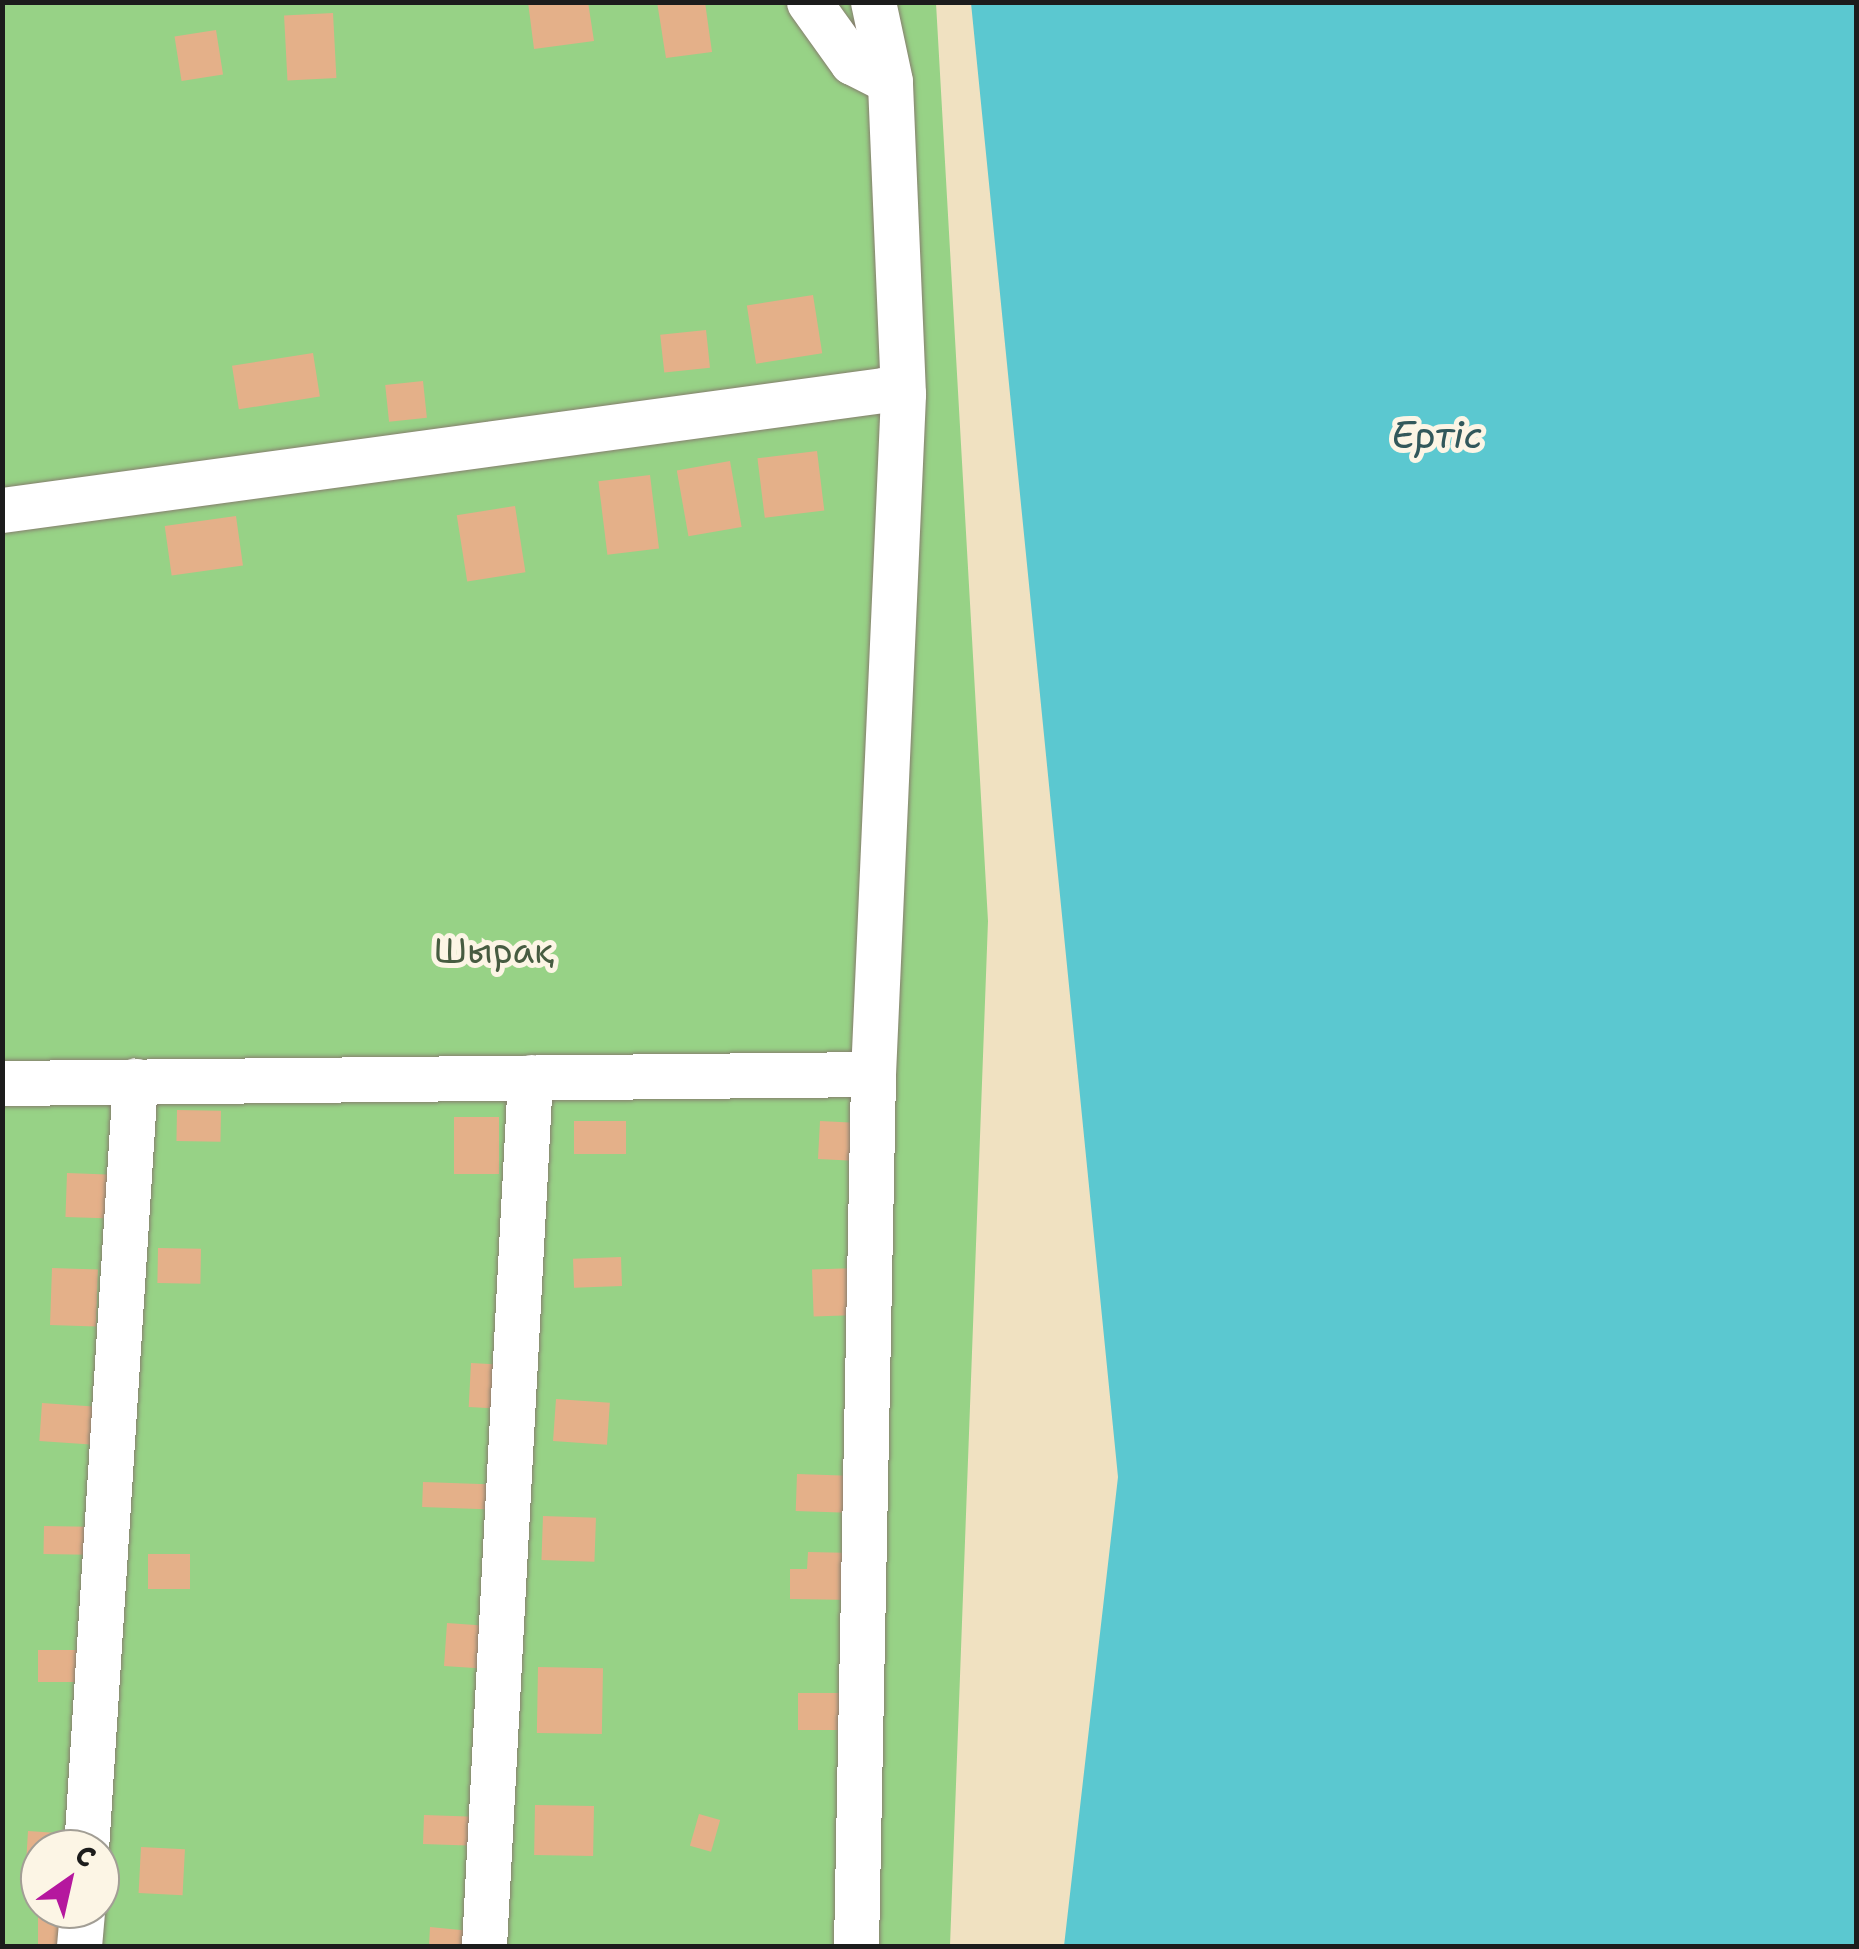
<!DOCTYPE html>
<html>
<head>
<meta charset="utf-8">
<style>
  body { margin:0 }
  #map { position:relative; width:1859px; height:1949px; overflow:hidden; background:#f0e1c1; font-family:"Shantell Sans",sans-serif }
  div>[style] { position:absolute }
  [style*='--x'] { left:calc(var(--x)*1px); top:calc(var(--y)*1px); width:calc(var(--w)*1px); rotate:calc(var(--a)*1deg) }
  .green>* { inset:0; background:#97d286 }
  .water>* { inset:0; background:#5bc8d0 }
  .building>* { inset:0; background:#e4b089; transform-origin:0 0 }
  .roads { filter:drop-shadow(0 0 2px #867e6e) drop-shadow(0 0 2px #867e6e) }
  .street>* { height:45px; margin:-22.5px; padding:0 22.5px; transform-origin:22.5px; border-radius:22.5px; background:#fff }
  span { translate:-50% -50%; white-space:nowrap; text-align:center; line-height:1.15; -webkit-text-stroke:10px #fcf5e5; paint-order:stroke }
  .park-label { font-size:35px; color:#475c41 }
  .water-label { font-size:38px; color:#32585b; font-style:italic }
  .frame { position:absolute; inset:0; border:5px solid #1c1c1c; pointer-events:none }
  .north { position:absolute; left:20px; top:1829px; width:100px; height:100px; box-sizing:border-box; background:#fcf5e5; border:2px solid #a29e95; border-radius:50%; rotate:34deg; font-size:28px; font-weight:700; line-height:40px; text-align:center; color:#1c1c1c }
  .north::after { content:''; display:block; margin:auto; width:35px; height:45px; background:#b5179e; clip-path:polygon(50% 0,100% 100%,50% 72%,0 100%) }
</style>
</head>
<body>
<div id="map">
  <div class="green">
    <i style="clip-path:polygon(evenodd,3px 3px,936px 3px,988px 921px,950px 1946px,3px 1946px,3px 3px,40px 1849px,100px 1849px,100px 1909px,40px 1909px,40px 1849px)"></i>
  </div>
  <div class="water">
    <i style="clip-path:polygon(971px 3px,1856px 3px,1856px 1946px,1064px 1946px,1118px 1477px)"></i>
  </div>
  <div class="building">
    <i style="clip-path:polygon(528px 2px,588px 2px,594px 41px,534px 49px)"></i>
    <i style="clip-path:polygon(657px 2px,705px 2px,712px 52px,666px 58px)"></i>
    <i style="left:333px;top:13px;width:65px;height:49px;rotate:87deg"></i>
    <i style="left:216px;top:30px;width:45px;height:42px;rotate:81deg"></i>
    <i style="left:813px;top:295px;width:59px;height:67px;rotate:81deg"></i>
    <i style="left:706px;top:330px;width:38px;height:46px;rotate:84deg"></i>
    <i style="left:313px;top:353px;width:44px;height:82px;rotate:81deg"></i>
    <i style="left:423px;top:381px;width:37px;height:38px;rotate:84deg"></i>
    <i style="left:817px;top:451px;width:60px;height:60px;rotate:83deg"></i>
    <i style="left:730px;top:461px;width:67px;height:54px;rotate:80deg"></i>
    <i style="left:650px;top:475px;width:74px;height:52px;rotate:83deg"></i>
    <i style="left:515px;top:506px;width:67px;height:59px;rotate:81deg"></i>
    <i style="left:236px;top:516px;width:50px;height:72px;rotate:82deg"></i>
    <i style="left:177px;top:1110px;width:44px;height:31px;rotate:1deg"></i>
    <i style="left:499px;top:1117px;width:57px;height:45px;rotate:90deg"></i>
    <i style="left:626px;top:1121px;width:33px;height:52px;rotate:90deg"></i>
    <i style="left:820px;top:1121px;width:45px;height:38px;rotate:3deg"></i>
    <i style="left:67px;top:1173px;width:47px;height:44px;rotate:2deg"></i>
    <i style="left:158px;top:1248px;width:43px;height:35px;rotate:1deg"></i>
    <i style="left:621px;top:1257px;width:29px;height:48px;rotate:88deg"></i>
    <i style="left:52px;top:1268px;width:46px;height:57px;rotate:2deg"></i>
    <i style="left:857px;top:1268px;width:47px;height:45px;rotate:88deg"></i>
    <i style="left:471px;top:1363px;width:37px;height:44px;rotate:3deg"></i>
    <i style="left:556px;top:1399px;width:54px;height:42px;rotate:4deg"></i>
    <i style="left:42px;top:1403px;width:55px;height:38px;rotate:4deg"></i>
    <i style="left:797px;top:1474px;width:52px;height:37px;rotate:2deg"></i>
    <i style="left:423px;top:1482px;width:71px;height:25px;rotate:2deg"></i>
    <i style="left:543px;top:1516px;width:53px;height:44px;rotate:2deg"></i>
    <i style="left:44px;top:1526px;width:44px;height:28px;rotate:1deg"></i>
    <i style="clip-path:polygon(808px 1552px,855px 1553px,854px 1600px,790px 1599px,790px 1569px,807px 1569px)"></i>
    <i style="left:148px;top:1554px;width:42px;height:35px"></i>
    <i style="left:447px;top:1623px;width:46px;height:43px;rotate:4deg"></i>
    <i style="left:38px;top:1650px;width:48px;height:32px"></i>
    <i style="left:538px;top:1667px;width:65px;height:66px;rotate:1deg"></i>
    <i style="left:798px;top:1693px;width:50px;height:37px"></i>
    <i style="left:535px;top:1805px;width:59px;height:50px;rotate:1deg"></i>
    <i style="left:699px;top:1814px;width:22px;height:33px;rotate:16deg"></i>
    <i style="left:424px;top:1815px;width:51px;height:29px;rotate:2deg"></i>
    <i style="clip-path:polygon(28px 1831px,72px 1834px,71px 1849px,40px 1849px,40px 1864px,26px 1864px)"></i>
    <i style="left:141px;top:1847px;width:44px;height:46px;rotate:3deg"></i>
    <i style="left:38px;top:1909px;width:29px;height:36px"></i>
    <i style="clip-path:polygon(430px 1927px,471px 1931px,470px 1946px,429px 1946px)"></i>
  </div>
  <div class="roads">
    <div class="street">
      <i style="--x:809;--y:2;--w:74;--a:54.4"></i>
      <i style="--x:852;--y:62;--w:42;--a:26.6"></i>
      <i style="--x:2;--y:510;--w:889;--a:-7.76"></i>
      <i style="--x:883;--y:390;--w:20;--a:11"></i>
      <i style="--x:2;--y:1083;--w:871;--a:-0.59"></i>
      <i style="--x:86;--y:1849;--w:770;--a:-86.35"></i>
      <i style="--x:79;--y:1946;--w:37;--a:-85"></i>
      <i style="--x:484;--y:1946;--w:870;--a:-86.97"></i>
      <i style="--x:856;--y:1946;--w:872;--a:-88.88"></i>
      <i style="--x:873;--y:1074;--w:681;--a:-87.47"></i>
      <i style="--x:903;--y:394;--w:313;--a:-92.4"></i>
      <i style="--x:890;--y:81;--w:81;--a:-102.1"></i>
    </div>
  </div>
  <div class="park-label">
    <span style="left:494px;top:951px">Шырақ</span>
  </div>
  <div class="water-label">
    <span style="left:1437px;top:435px">Ертіс</span>
  </div>
  <div class="frame"></div>
  <div class="north">С</div>
</div>
</body>
</html>
